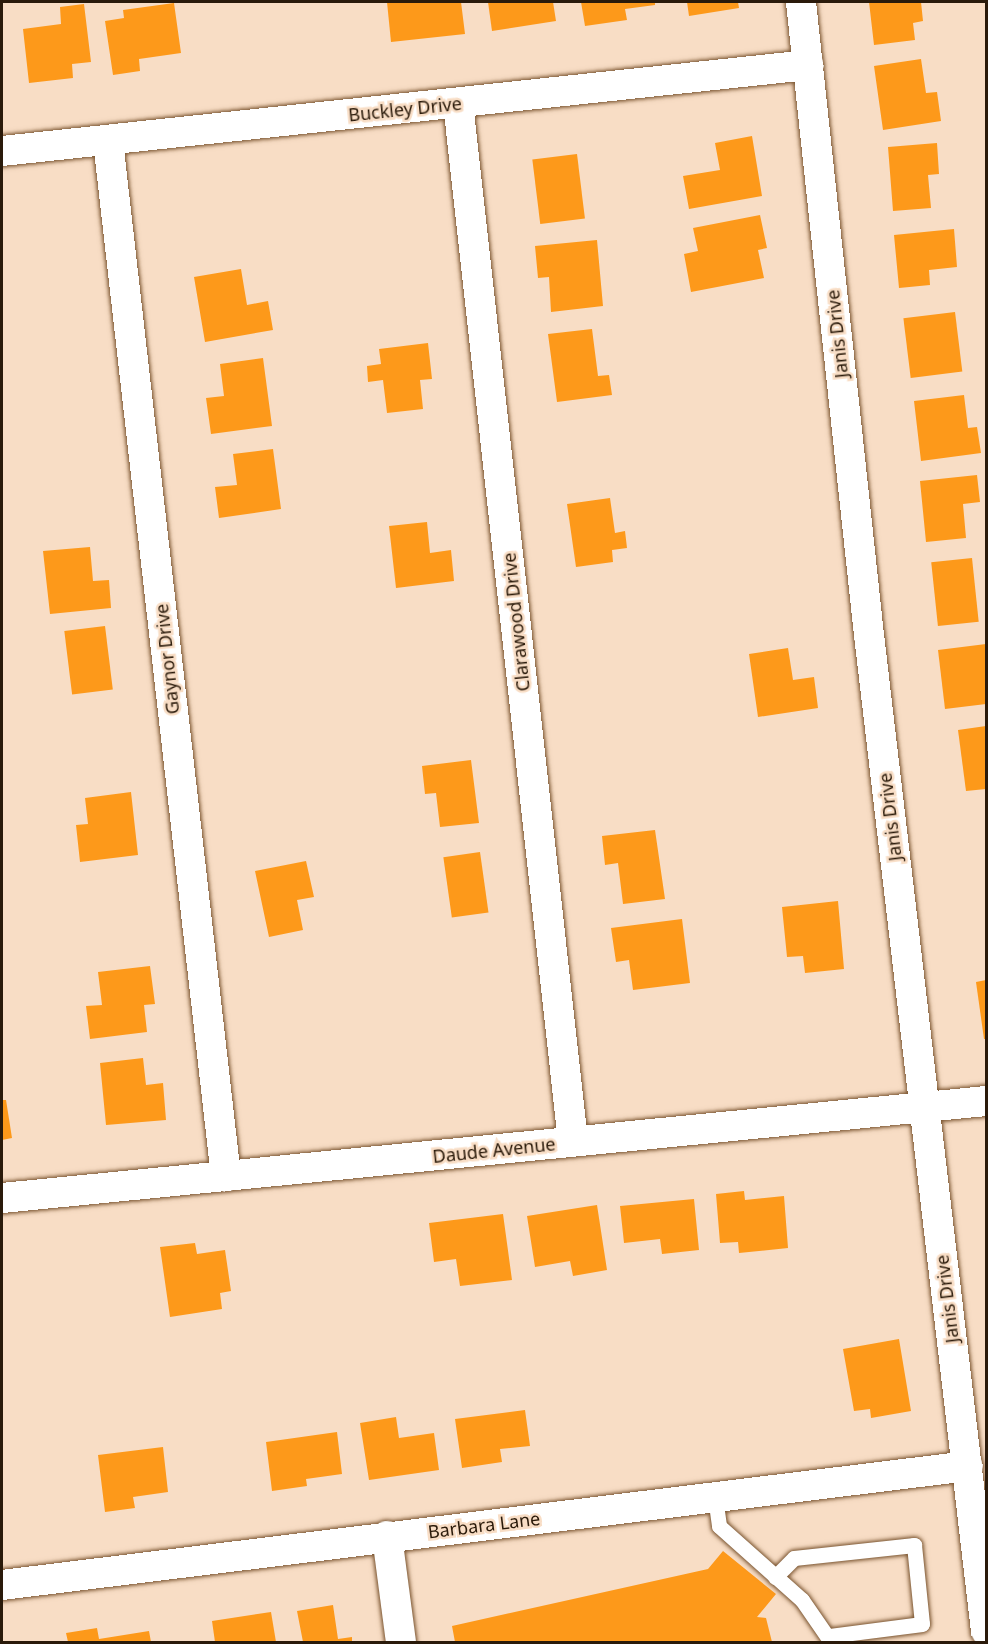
<!DOCTYPE html>
<html>
<head>
<meta charset="utf-8">
<style>
  body { margin:0 }
  #map { position:relative; width:988px; height:1644px; overflow:hidden; background:#f8ddc5; font-family:"Noto Sans",sans-serif }
  div>[style] { position:absolute }
  [style*='--x'] { left:calc(var(--x)*1px); top:calc(var(--y)*1px); width:calc(var(--w)*1px); rotate:calc(var(--a)*1deg) }
  .building>* { inset:0; background:#fd991a; transform-origin:0 0 }
  .roads { filter:drop-shadow(0 0 2px #7a542f) drop-shadow(0 0 2px #7a542f) }
  .lane>* { height:15px; margin:-7.5px; padding:0 7.5px; transform-origin:7.5px; border-radius:7.5px; background:#fff }
  .street>* { height:30px; margin:-15px; padding:0 15px; transform-origin:15px; border-radius:15px; background:#fff }
  span { translate:-50% -50%; white-space:nowrap; text-align:center; line-height:1.15; -webkit-text-stroke:5px #f8ddc5; paint-order:stroke }
  .street-label { font-size:18px; color:#2a1a0a }
  .frame { position:absolute; inset:0; border:3px solid #2a1a0a; pointer-events:none }
</style>
</head>
<body>
<div id="map">
  <div class="building">
    <i style="clip-path:polygon(387px 2px,461px 2px,465px 34px,391px 42px)"></i>
    <i style="clip-path:polygon(488px 2px,553px 2px,556px 21px,492px 31px)"></i>
    <i style="clip-path:polygon(581px 2px,655px 2px,655px 5px,625px 9px,627px 20px,585px 26px)"></i>
    <i style="clip-path:polygon(687px 2px,738px 2px,739px 8px,689px 16px)"></i>
    <i style="clip-path:polygon(869px 2px,921px 2px,923px 21px,913px 23px,915px 40px,874px 45px)"></i>
    <i style="clip-path:polygon(174px 3px,181px 53px,139px 59px,140px 71px,113px 75px,105px 21px,124px 18px,123px 10px)"></i>
    <i style="clip-path:polygon(84px 4px,91px 62px,72px 64px,73px 78px,29px 83px,23px 29px,61px 24px,60px 7px)"></i>
    <i style="clip-path:polygon(921px 59px,926px 93px,937px 92px,941px 121px,883px 130px,874px 66px)"></i>
    <i style="clip-path:polygon(752px 136px,762px 196px,689px 209px,683px 176px,720px 170px,715px 143px)"></i>
    <i style="clip-path:polygon(937px 143px,939px 174px,928px 175px,931px 208px,893px 211px,888px 147px)"></i>
    <i style="left:577px;top:154px;width:65px;height:45px;rotate:83deg"></i>
    <i style="clip-path:polygon(760px 215px,767px 248px,758px 250px,764px 278px,691px 292px,684px 254px,698px 251px,693px 228px)"></i>
    <i style="clip-path:polygon(954px 229px,957px 267px,929px 270px,930px 285px,899px 288px,894px 235px)"></i>
    <i style="clip-path:polygon(597px 240px,603px 306px,551px 312px,549px 277px,538px 278px,535px 246px)"></i>
    <i style="clip-path:polygon(241px 269px,247px 305px,268px 301px,273px 330px,205px 342px,194px 277px)"></i>
    <i style="left:955px;top:312px;width:60px;height:52px;rotate:83deg"></i>
    <i style="clip-path:polygon(592px 329px,598px 376px,609px 375px,612px 395px,557px 402px,548px 334px)"></i>
    <i style="clip-path:polygon(428px 343px,432px 379px,420px 380px,423px 409px,387px 413px,383px 380px,368px 382px,367px 366px,381px 364px,379px 349px)"></i>
    <i style="clip-path:polygon(263px 358px,272px 426px,211px 434px,206px 398px,224px 396px,220px 364px)"></i>
    <i style="clip-path:polygon(964px 395px,968px 428px,977px 427px,981px 453px,921px 461px,914px 401px)"></i>
    <i style="clip-path:polygon(273px 449px,281px 509px,219px 518px,215px 487px,237px 485px,233px 454px)"></i>
    <i style="clip-path:polygon(977px 475px,980px 502px,963px 504px,966px 538px,926px 542px,920px 481px)"></i>
    <i style="clip-path:polygon(610px 498px,615px 533px,625px 531px,627px 548px,612px 550px,613px 562px,576px 567px,567px 504px)"></i>
    <i style="clip-path:polygon(427px 522px,430px 553px,451px 550px,454px 581px,396px 588px,389px 526px)"></i>
    <i style="clip-path:polygon(90px 547px,93px 581px,109px 580px,111px 608px,50px 614px,43px 551px)"></i>
    <i style="left:972px;top:558px;width:64px;height:41px;rotate:84deg"></i>
    <i style="left:105px;top:626px;width:64px;height:41px;rotate:83deg"></i>
    <i style="clip-path:polygon(986px 644px,986px 704px,945px 709px,938px 650px)"></i>
    <i style="clip-path:polygon(788px 648px,793px 680px,814px 677px,818px 708px,758px 717px,749px 654px)"></i>
    <i style="clip-path:polygon(986px 726px,986px 789px,966px 791px,958px 730px)"></i>
    <i style="clip-path:polygon(471px 760px,479px 823px,440px 827px,436px 793px,425px 794px,422px 766px)"></i>
    <i style="clip-path:polygon(131px 792px,138px 855px,80px 862px,76px 825px,88px 824px,85px 798px)"></i>
    <i style="clip-path:polygon(655px 830px,665px 899px,623px 904px,618px 863px,605px 865px,602px 836px)"></i>
    <i style="left:480px;top:852px;width:61px;height:37px;rotate:82deg"></i>
    <i style="clip-path:polygon(306px 861px,314px 897px,297px 900px,303px 930px,269px 937px,255px 871px)"></i>
    <i style="clip-path:polygon(838px 901px,844px 969px,805px 973px,803px 956px,787px 957px,782px 907px)"></i>
    <i style="clip-path:polygon(682px 919px,690px 983px,633px 990px,629px 960px,616px 962px,611px 928px)"></i>
    <i style="clip-path:polygon(150px 966px,155px 1004px,144px 1005px,147px 1032px,90px 1039px,86px 1006px,102px 1005px,98px 972px)"></i>
    <i style="clip-path:polygon(986px 980px,986px 1039px,984px 1039px,976px 982px)"></i>
    <i style="clip-path:polygon(143px 1058px,146px 1085px,163px 1083px,166px 1120px,106px 1125px,100px 1063px)"></i>
    <i style="clip-path:polygon(2px 1100px,6px 1100px,12px 1138px,2px 1140px)"></i>
    <i style="clip-path:polygon(744px 1191px,745px 1200px,784px 1196px,788px 1248px,739px 1253px,738px 1242px,720px 1243px,716px 1194px)"></i>
    <i style="clip-path:polygon(694px 1199px,699px 1250px,662px 1254px,660px 1239px,624px 1243px,620px 1206px)"></i>
    <i style="clip-path:polygon(597px 1205px,607px 1270px,573px 1276px,570px 1261px,535px 1267px,527px 1216px)"></i>
    <i style="clip-path:polygon(503px 1214px,512px 1280px,460px 1286px,456px 1259px,434px 1262px,429px 1223px)"></i>
    <i style="clip-path:polygon(195px 1243px,197px 1254px,225px 1250px,231px 1291px,220px 1293px,222px 1309px,170px 1317px,160px 1247px)"></i>
    <i style="clip-path:polygon(899px 1339px,911px 1411px,871px 1418px,870px 1409px,854px 1411px,843px 1349px)"></i>
    <i style="clip-path:polygon(525px 1410px,530px 1446px,500px 1449px,502px 1462px,462px 1468px,455px 1419px)"></i>
    <i style="clip-path:polygon(396px 1417px,399px 1438px,434px 1433px,439px 1470px,369px 1480px,360px 1423px)"></i>
    <i style="clip-path:polygon(337px 1432px,342px 1474px,306px 1479px,307px 1486px,272px 1491px,266px 1442px)"></i>
    <i style="clip-path:polygon(163px 1447px,168px 1492px,133px 1497px,135px 1508px,105px 1512px,98px 1455px)"></i>
    <i style="clip-path:polygon(723px 1551px,776px 1594px,757px 1617px,766px 1618px,772px 1642px,455px 1642px,452px 1626px,708px 1569px)"></i>
    <i style="clip-path:polygon(333px 1605px,338px 1639px,352px 1637px,352px 1642px,303px 1642px,297px 1611px)"></i>
    <i style="clip-path:polygon(271px 1612px,276px 1642px,215px 1642px,212px 1621px)"></i>
    <i style="clip-path:polygon(97px 1628px,99px 1639px,149px 1631px,151px 1642px,68px 1642px,66px 1633px)"></i>
  </div>
  <div class="roads">
    <div class="lane">
      <i style="--x:715;--y:1497;--w:29;--a:82"></i>
      <i style="--x:719;--y:1526;--w:111;--a:41.7"></i>
      <i style="--x:802;--y:1600;--w:51;--a:55.4"></i>
      <i style="--x:775;--y:1577;--w:27;--a:-45"></i>
      <i style="--x:794;--y:1558;--w:121;--a:-6.2"></i>
      <i style="--x:914;--y:1545;--w:79;--a:84.2"></i>
      <i style="--x:922;--y:1624;--w:95;--a:172.7"></i>
    </div>
    <div class="street">
      <i style="--x:801;--y:2;--w:637;--a:83.87"></i>
      <i style="--x:869;--y:635;--w:1003;--a:83.3"></i>
      <i style="--x:458;--y:103;--w:1045;--a:83.68"></i>
      <i style="--x:108;--y:141;--w:1042;--a:83.5"></i>
      <i style="--x:2;--y:151;--w:811;--a:-6.09"></i>
      <i style="--x:2;--y:1198;--w:989;--a:-5.63"></i>
      <i style="--x:387;--y:1536;--w:107;--a:82.5"></i>
      <i style="--x:2;--y:1585;--w:973;--a:-7.02"></i>
    </div>
  </div>
  <div class="street-label">
    <span style="left:405px;top:109px;rotate:-6deg">Buckley Drive</span>
    <span style="left:837px;top:334px;rotate:-96deg">Janis Drive</span>
    <span style="left:516px;top:622px;rotate:-96deg">Clarawood Drive</span>
    <span style="left:167px;top:659px;rotate:-96deg">Gaynor Drive</span>
    <span style="left:890px;top:817px;rotate:-97deg">Janis Drive</span>
    <span style="left:494px;top:1150px;rotate:-6deg">Daude Avenue</span>
    <span style="left:947px;top:1299px;rotate:-97deg">Janis Drive</span>
    <span style="left:484px;top:1525px;rotate:-7deg">Barbara Lane</span>
  </div>
  <div class="frame"></div>
</div>
</body>
</html>
